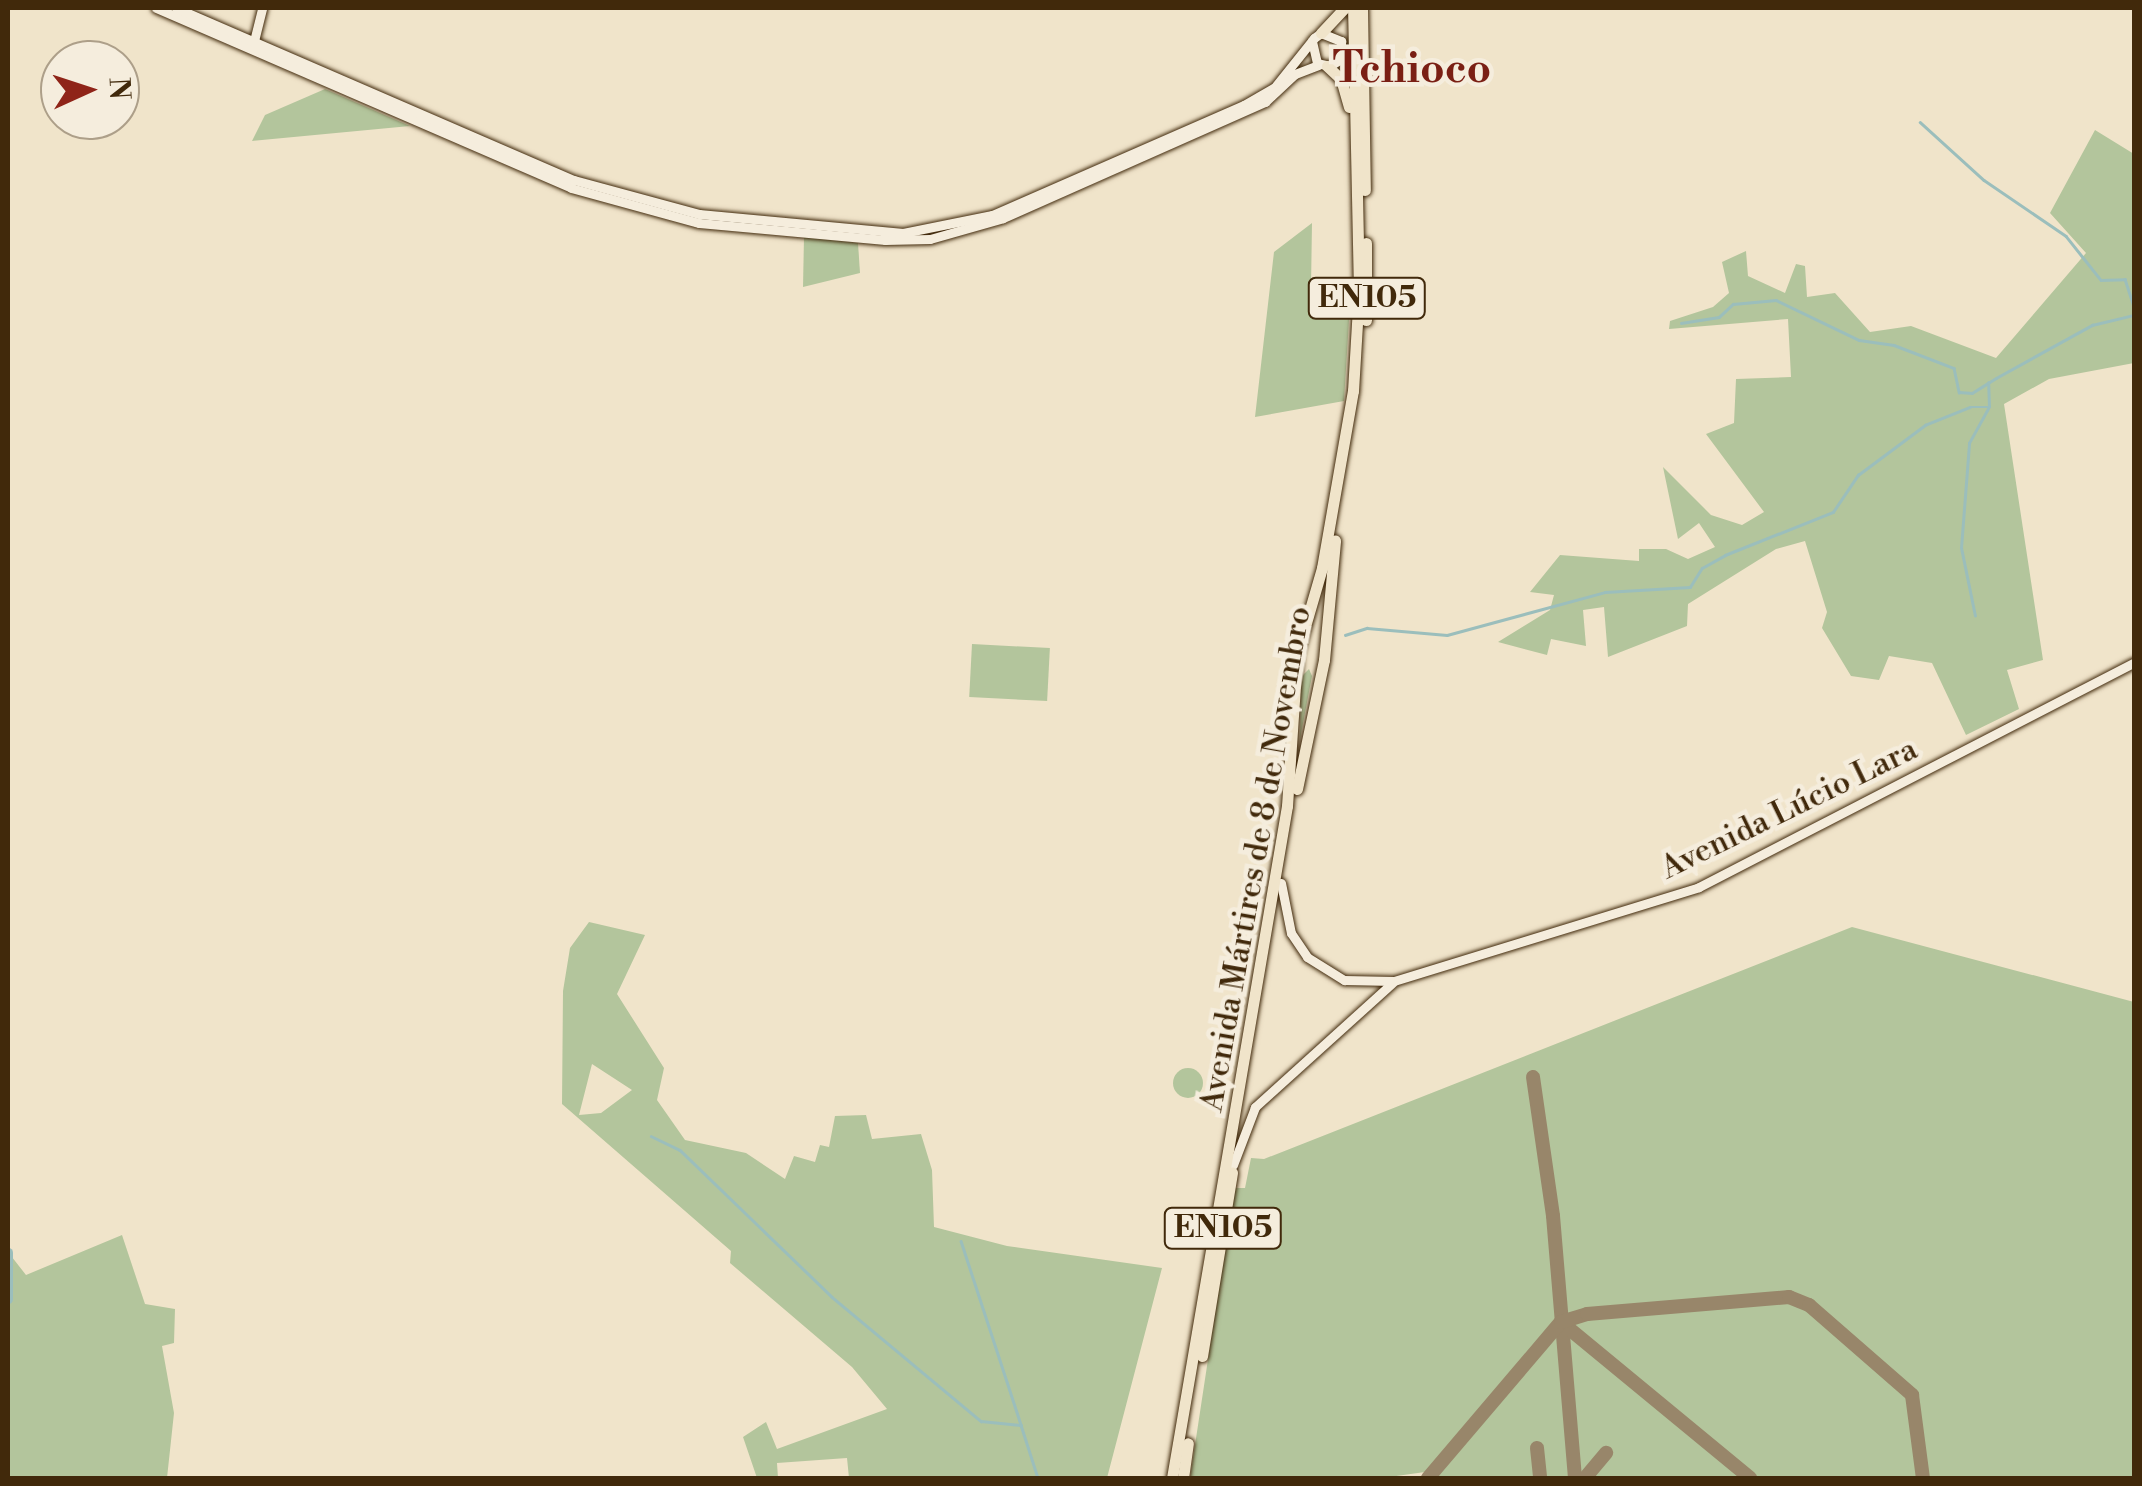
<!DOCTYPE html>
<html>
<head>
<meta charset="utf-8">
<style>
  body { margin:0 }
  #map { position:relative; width:2142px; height:1486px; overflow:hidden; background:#f0e4ca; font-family:"Libre Bodoni",serif }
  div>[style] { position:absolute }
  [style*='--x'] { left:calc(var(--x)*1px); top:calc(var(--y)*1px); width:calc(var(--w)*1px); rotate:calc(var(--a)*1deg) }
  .green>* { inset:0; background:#b3c59c; transform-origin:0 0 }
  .round { border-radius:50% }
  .stream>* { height:2.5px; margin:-1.25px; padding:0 1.25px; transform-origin:1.25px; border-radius:1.25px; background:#9bbebc }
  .river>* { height:9px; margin:-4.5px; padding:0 4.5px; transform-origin:4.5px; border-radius:4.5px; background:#9bbebc }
  .taxiway>* { height:14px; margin:-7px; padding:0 7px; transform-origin:7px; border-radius:7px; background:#98866a }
  .roads { filter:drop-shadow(0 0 2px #41290b) drop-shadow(0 0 2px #41290b) }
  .secondary>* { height:9px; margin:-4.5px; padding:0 4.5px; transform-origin:4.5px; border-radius:4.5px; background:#f5eddd }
  .primary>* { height:11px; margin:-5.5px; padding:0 5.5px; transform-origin:5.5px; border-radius:5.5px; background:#f0e4ca }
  span { translate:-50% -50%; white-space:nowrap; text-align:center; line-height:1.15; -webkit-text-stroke:9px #f5eddd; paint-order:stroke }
  .shield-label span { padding:2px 8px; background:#f5eddd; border:2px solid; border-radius:8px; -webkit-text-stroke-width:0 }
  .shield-label { font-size:30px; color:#41290b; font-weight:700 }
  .street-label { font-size:32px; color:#41290b }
  .district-label { font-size:42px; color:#7a1f14; font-weight:700 }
  .frame { position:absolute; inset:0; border:10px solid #41290b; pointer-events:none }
  .north { position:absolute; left:40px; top:40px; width:100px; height:100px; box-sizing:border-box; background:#f5eddd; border:2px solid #ad9f89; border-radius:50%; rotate:87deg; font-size:28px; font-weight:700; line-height:40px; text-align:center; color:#41290b }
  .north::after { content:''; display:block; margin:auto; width:35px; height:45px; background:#8f2418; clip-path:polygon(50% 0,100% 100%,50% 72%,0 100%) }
</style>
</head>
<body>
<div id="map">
  <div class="green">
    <i style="clip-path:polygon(325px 89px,410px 126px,252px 141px,265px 115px)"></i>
    <i style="clip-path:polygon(2095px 130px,2134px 154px,2134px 363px,2049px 379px,2004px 404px,2043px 660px,2007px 670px,2019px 709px,1966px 735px,1932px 663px,1889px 656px,1879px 680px,1851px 676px,1822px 628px,1827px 612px,1805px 541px,1776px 549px,1688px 604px,1687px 626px,1608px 657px,1604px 607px,1583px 610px,1586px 646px,1551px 639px,1547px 655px,1498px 642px,1550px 610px,1554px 595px,1530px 592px,1560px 555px,1639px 561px,1639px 549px,1666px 549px,1688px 559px,1715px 547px,1699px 523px,1678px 539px,1663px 467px,1711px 515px,1742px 525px,1764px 512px,1706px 434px,1734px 423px,1736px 379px,1791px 377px,1788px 319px,1669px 329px,1670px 321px,1713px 307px,1729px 293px,1722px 262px,1746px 251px,1748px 276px,1785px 293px,1796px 264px,1805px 266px,1807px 297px,1835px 293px,1870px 332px,1911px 326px,1996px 358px,2086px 253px,2050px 213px)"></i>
    <i style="clip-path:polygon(1312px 223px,1311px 288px,1351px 288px,1344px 401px,1255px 417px,1274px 252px)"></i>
    <i style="clip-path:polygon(804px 237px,858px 243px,860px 273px,803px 287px)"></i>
    <i style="left:972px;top:644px;width:78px;height:53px;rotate:3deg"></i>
    <i style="clip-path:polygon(1309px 669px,1312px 676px,1300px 739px,1301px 677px)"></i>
    <i style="clip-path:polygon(evenodd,589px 922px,645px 935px,617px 994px,664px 1068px,657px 1100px,685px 1140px,746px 1153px,785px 1179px,794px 1156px,815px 1162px,820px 1145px,829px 1147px,835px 1116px,866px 1115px,872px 1139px,921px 1134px,932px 1170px,934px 1227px,1007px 1246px,1162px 1268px,1107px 1478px,849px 1478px,847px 1458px,777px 1463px,778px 1478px,757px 1478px,743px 1437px,766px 1422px,777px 1449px,887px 1409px,852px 1367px,730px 1263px,731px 1251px,562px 1104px,563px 991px,570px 948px,589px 922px,592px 1064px,632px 1090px,601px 1113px,579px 1115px,592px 1064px)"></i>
    <i style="clip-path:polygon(1852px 927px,2134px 1002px,2134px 1478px,1426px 1478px,1425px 1472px,1382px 1478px,1190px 1478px,1234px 1188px,1245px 1188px,1251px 1158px,1264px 1159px)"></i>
    <i class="round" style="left:1173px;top:1068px;width:30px;height:30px"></i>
    <i style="clip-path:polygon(122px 1235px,145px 1304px,175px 1309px,174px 1343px,162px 1346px,174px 1413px,167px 1478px,8px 1478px,8px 1252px,26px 1275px)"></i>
  </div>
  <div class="stream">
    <i style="--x:1920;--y:122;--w:86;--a:42.2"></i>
    <i style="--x:1984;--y:180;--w:99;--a:34.3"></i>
    <i style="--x:2066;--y:236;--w:56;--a:51.5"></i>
    <i style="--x:2101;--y:280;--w:24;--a:-2"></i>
    <i style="--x:2125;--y:279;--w:29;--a:72"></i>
    <i style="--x:1681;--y:323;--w:38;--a:-9"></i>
    <i style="--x:1719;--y:317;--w:19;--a:-43"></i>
    <i style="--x:1733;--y:304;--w:43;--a:-5.3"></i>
    <i style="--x:1776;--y:300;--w:92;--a:25.7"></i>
    <i style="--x:1859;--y:340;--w:35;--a:8"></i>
    <i style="--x:1894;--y:345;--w:64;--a:21"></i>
    <i style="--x:1954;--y:368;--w:25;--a:78"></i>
    <i style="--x:1959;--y:392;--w:13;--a:4"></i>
    <i style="--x:1972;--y:393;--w:19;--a:-32"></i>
    <i style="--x:1975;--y:616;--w:69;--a:-101.6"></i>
    <i style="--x:1961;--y:548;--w:105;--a:-85.6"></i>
    <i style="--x:1969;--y:443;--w:39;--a:-61"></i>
    <i style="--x:1345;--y:635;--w:23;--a:-18"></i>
    <i style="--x:1367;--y:628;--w:80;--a:5"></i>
    <i style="--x:1447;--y:635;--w:164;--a:-15.2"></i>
    <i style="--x:1605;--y:592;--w:85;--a:-3.4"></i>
    <i style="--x:1690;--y:587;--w:22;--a:-58"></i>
    <i style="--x:1702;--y:568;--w:26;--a:-29"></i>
    <i style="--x:1725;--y:555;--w:116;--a:-21.7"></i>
    <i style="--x:1833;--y:512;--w:45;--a:-56"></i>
    <i style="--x:1858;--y:475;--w:84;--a:-36.7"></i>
    <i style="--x:1925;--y:425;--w:48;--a:-21.8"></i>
    <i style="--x:1970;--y:407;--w:19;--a:0"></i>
    <i style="--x:1989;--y:407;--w:24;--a:-92"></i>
    <i style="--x:1988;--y:383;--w:9;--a:-32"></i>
    <i style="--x:1996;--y:378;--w:110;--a:-28.9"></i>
    <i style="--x:2092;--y:325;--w:43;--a:-13.4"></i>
    <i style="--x:651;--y:1136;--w:32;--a:26"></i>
    <i style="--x:680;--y:1150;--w:211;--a:44"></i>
    <i style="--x:832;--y:1297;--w:194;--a:39.8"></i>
    <i style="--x:981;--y:1421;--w:40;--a:5.7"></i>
    <i style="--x:1021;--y:1425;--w:56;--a:72.2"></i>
    <i style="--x:961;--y:1241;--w:194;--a:71.9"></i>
  </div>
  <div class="river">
    <i style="--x:8;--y:1252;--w:47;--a:90"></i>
  </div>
  <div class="taxiway">
    <i style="--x:1533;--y:1077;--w:140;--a:81.8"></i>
    <i style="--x:1553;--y:1216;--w:263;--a:85.2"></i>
    <i style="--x:1561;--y:1322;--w:245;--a:39.5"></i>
    <i style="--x:1537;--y:1448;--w:30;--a:84"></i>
    <i style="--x:1428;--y:1478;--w:205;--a:-49.6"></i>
    <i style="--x:1561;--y:1322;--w:27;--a:-17"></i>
    <i style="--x:1587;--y:1314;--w:203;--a:-4.8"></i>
    <i style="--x:1789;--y:1297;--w:22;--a:22"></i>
    <i style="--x:1809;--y:1305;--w:137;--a:41.1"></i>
    <i style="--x:1912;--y:1395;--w:84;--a:82.5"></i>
    <i style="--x:1585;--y:1478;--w:33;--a:-50"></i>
  </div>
  <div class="roads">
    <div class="secondary">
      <i style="--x:156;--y:8;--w:452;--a:23.4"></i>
      <i style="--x:571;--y:188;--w:133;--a:15.3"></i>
      <i style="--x:699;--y:223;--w:187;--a:5.2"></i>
      <i style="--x:885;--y:240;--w:45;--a:-1.3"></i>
      <i style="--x:930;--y:239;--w:76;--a:-16"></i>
      <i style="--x:1003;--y:218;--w:287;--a:-23.9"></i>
      <i style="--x:1265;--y:102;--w:41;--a:-43"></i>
      <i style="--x:1295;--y:74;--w:25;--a:-21"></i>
      <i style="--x:176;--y:8;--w:434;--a:23.4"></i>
      <i style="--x:574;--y:180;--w:130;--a:15.2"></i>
      <i style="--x:699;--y:214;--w:205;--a:5.3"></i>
      <i style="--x:903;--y:233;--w:91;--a:-11.4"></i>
      <i style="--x:992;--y:215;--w:275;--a:-23.6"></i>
      <i style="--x:1244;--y:105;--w:34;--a:-30"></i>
      <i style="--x:1274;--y:88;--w:64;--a:-51.3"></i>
      <i style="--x:1314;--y:38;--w:9;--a:-36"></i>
      <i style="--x:1321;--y:33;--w:22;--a:22"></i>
      <i style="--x:1341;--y:41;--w:18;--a:90"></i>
      <i style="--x:1341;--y:59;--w:13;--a:148"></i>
      <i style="--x:1330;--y:66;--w:13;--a:-167"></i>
      <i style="--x:1317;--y:63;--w:23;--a:-103"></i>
      <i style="--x:254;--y:41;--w:34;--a:-76"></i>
      <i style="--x:1281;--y:883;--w:51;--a:78.7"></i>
      <i style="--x:1291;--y:933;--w:29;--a:56"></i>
      <i style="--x:1307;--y:957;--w:44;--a:31.9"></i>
      <i style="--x:1344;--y:980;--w:50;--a:1.1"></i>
      <i style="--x:1394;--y:981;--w:319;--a:-17.1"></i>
      <i style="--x:1699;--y:887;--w:490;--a:-27.3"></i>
      <i style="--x:1233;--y:1165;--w:62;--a:-69.2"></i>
      <i style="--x:1255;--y:1107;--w:185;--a:-42.1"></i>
    </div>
    <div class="primary">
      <i style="--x:1362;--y:8;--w:182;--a:89.1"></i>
      <i style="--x:1321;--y:33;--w:34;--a:-47"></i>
      <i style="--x:1327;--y:66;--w:19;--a:43"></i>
      <i style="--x:1341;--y:79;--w:29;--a:74"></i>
      <i style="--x:1366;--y:243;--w:77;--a:90"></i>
      <i style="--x:1297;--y:789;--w:132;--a:-78.2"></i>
      <i style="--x:1324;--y:660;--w:120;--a:-84.7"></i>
      <i style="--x:1202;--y:1356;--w:186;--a:-80.7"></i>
      <i style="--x:1172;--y:1478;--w:682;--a:-80.29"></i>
      <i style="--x:1287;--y:806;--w:152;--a:-86.2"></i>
      <i style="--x:1297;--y:654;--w:90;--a:-73.8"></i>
      <i style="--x:1322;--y:568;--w:180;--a:-80.1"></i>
      <i style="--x:1353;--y:391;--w:100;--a:-86.6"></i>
      <i style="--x:1359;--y:291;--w:283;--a:-91.2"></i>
      <i style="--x:1183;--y:1478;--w:35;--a:-82"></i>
    </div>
  </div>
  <div class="shield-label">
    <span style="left:1367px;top:298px">EN105</span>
    <span style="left:1223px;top:1228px">EN105</span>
  </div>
  <div class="street-label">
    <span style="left:1789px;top:809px;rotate:-26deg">Avenida Lúcio Lara</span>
    <span style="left:1256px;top:859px;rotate:-80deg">Avenida Mártires de 8 de Novembro</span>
  </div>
  <div class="district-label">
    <span style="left:1412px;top:70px">Tchioco</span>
  </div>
  <div class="frame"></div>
  <div class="north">N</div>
</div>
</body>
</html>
